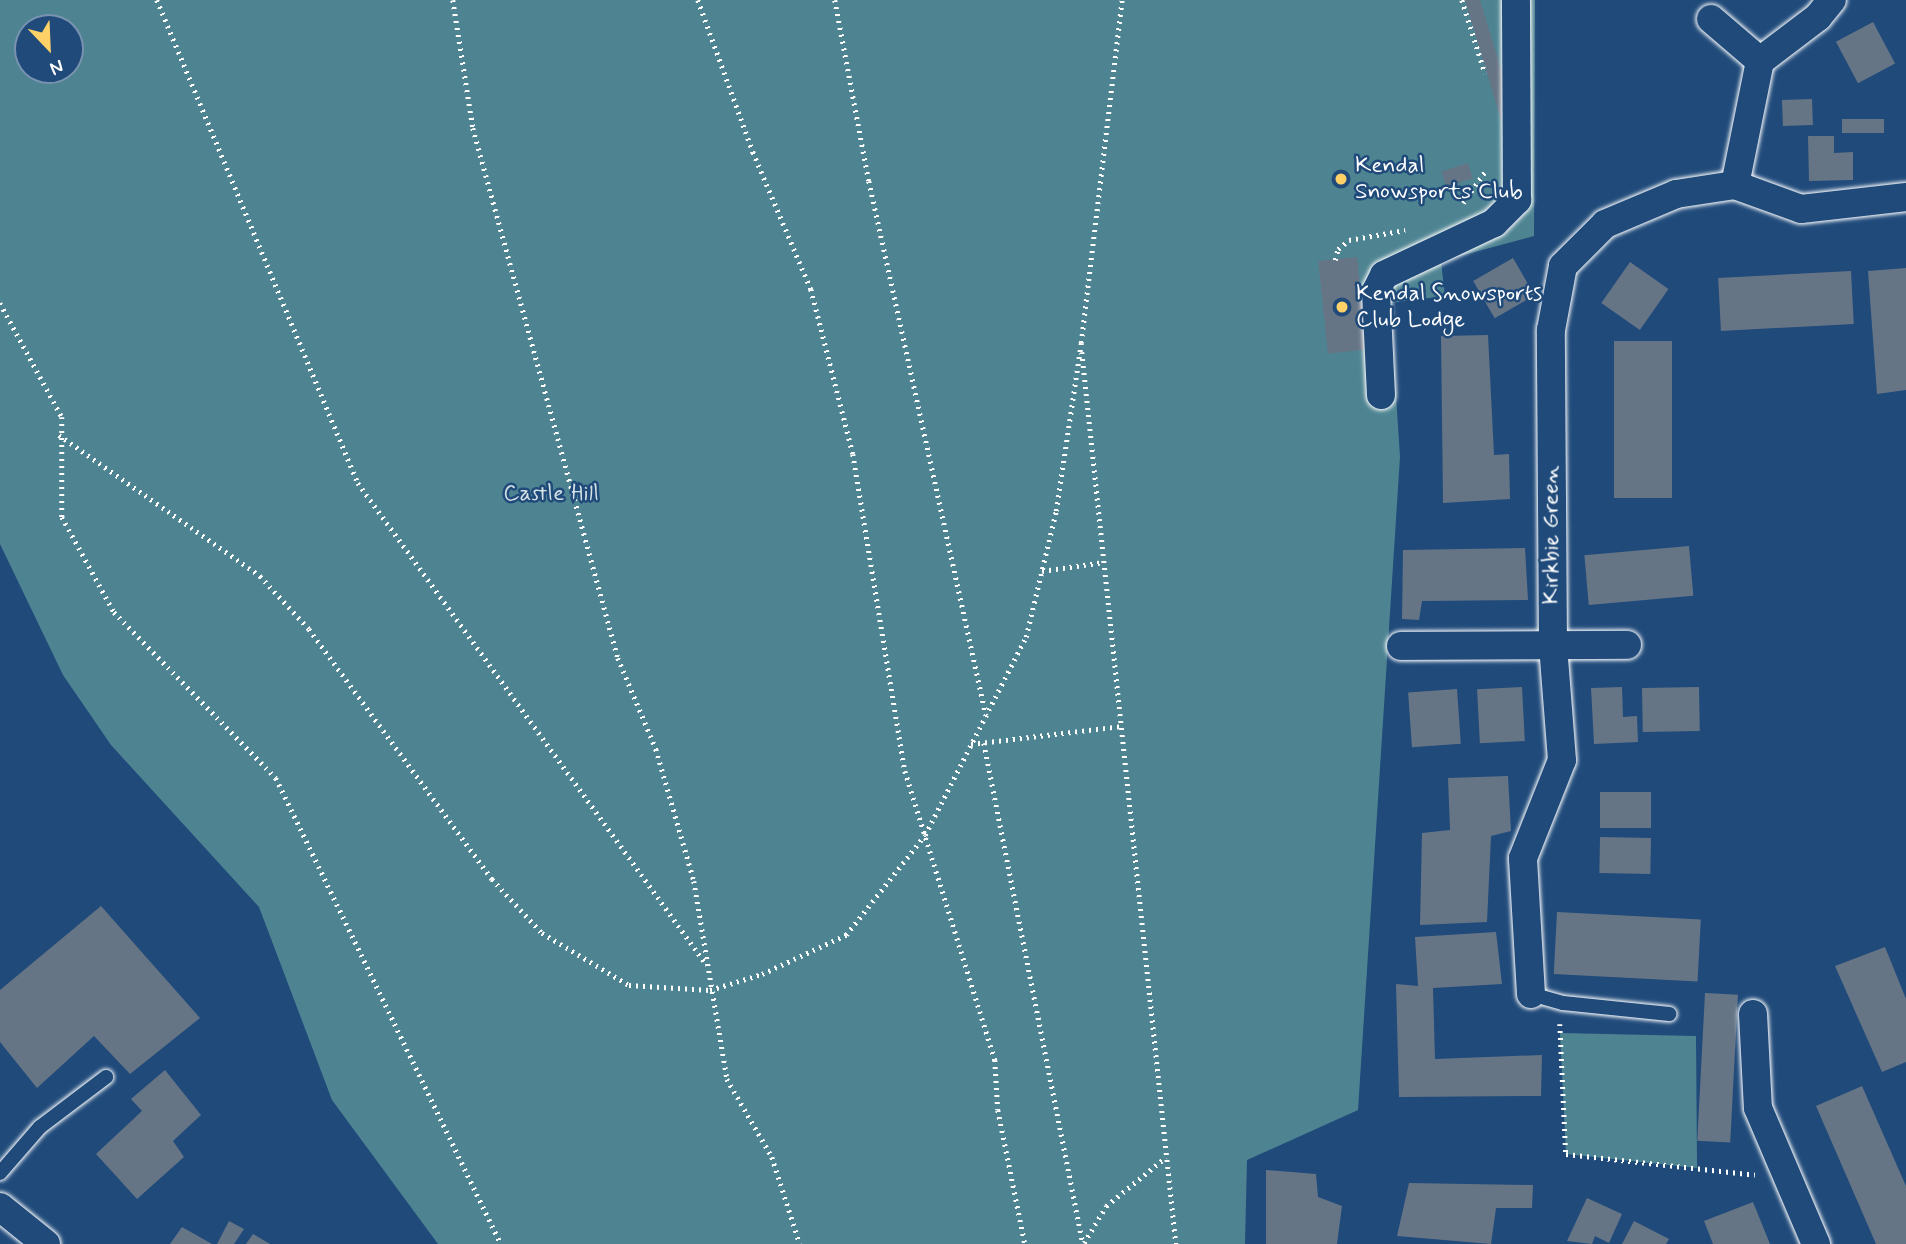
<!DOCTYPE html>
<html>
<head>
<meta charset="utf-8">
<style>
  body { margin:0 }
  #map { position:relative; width:1906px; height:1244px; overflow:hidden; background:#1f4a7a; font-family:Mynerve,sans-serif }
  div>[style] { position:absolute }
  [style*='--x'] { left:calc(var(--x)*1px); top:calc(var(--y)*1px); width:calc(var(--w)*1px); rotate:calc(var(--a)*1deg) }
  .green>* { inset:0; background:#4e8492 }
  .building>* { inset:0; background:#667586; transform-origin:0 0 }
  .path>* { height:4.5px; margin-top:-2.25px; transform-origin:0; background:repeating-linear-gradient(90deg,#fff 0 2px,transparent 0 7px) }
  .roads { filter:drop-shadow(0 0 2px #fff) drop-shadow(0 0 2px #fff) }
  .service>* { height:14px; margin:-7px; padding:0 7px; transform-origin:7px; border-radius:7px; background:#1f4a7a }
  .minor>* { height:28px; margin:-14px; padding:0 14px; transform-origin:14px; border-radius:14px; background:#1f4a7a }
  .dots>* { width:19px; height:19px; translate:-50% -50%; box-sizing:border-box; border:4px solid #1f4a7a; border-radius:50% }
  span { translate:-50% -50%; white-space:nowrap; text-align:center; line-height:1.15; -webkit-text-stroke:5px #1f4a7a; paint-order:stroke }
  .poi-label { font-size:23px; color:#fff }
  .left { translate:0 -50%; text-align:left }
  .park-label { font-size:23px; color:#d3e0e4 }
  .street-label { font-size:23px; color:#fff }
  .north { position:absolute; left:14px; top:14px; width:70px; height:70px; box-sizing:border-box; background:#1f4a7a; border:2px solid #7992af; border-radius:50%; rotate:157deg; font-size:19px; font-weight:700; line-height:28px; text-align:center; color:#fff }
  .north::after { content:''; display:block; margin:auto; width:24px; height:32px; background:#ffd166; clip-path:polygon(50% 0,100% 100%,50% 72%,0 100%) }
</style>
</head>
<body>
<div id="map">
  <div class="green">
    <i style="clip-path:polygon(evenodd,0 0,1535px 0,1534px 236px,1441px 261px,1445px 296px,1390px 303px,1400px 457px,1358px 1110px,1247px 1160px,1245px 1244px,438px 1244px,332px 1100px,259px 907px,111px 745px,63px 675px,0 544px,0 0,28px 28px,70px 28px,70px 70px,28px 70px,28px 28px)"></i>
    <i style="clip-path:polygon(1560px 1033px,1696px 1036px,1697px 1168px,1566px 1154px)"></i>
  </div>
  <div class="building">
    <i style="clip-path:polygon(1465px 0,1480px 0,1512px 105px,1511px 117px,1501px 120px)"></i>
    <i style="left:1873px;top:22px;width:47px;height:42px;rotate:62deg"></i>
    <i style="left:1812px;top:99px;width:26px;height:30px;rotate:88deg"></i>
    <i style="left:1842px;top:119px;width:42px;height:14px"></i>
    <i style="clip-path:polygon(1808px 136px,1834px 136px,1834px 153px,1853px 152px,1853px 180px,1809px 181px)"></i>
    <i style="left:1468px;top:163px;width:16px;height:28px;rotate:72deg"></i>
    <i style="left:1357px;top:257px;width:93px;height:39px;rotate:84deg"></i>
    <i style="left:1513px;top:258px;width:43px;height:46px;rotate:60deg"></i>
    <i style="left:1630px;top:262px;width:47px;height:50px;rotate:35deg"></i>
    <i style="clip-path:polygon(1906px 268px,1906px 390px,1877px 394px,1868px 271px)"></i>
    <i style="left:1851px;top:271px;width:53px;height:133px;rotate:87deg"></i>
    <i style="clip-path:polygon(1488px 335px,1494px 455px,1509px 454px,1510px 499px,1443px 503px,1441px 336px)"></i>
    <i style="left:1672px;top:341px;width:157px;height:58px;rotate:90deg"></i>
    <i style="left:1689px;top:546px;width:50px;height:105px;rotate:85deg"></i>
    <i style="clip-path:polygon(1525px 548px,1528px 600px,1422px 601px,1419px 620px,1402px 619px,1403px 550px)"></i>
    <i style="left:1522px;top:687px;width:54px;height:45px;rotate:87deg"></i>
    <i style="clip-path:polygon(1622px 687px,1623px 717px,1637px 716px,1638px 742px,1594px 744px,1591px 688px)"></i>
    <i style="left:1699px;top:687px;width:44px;height:57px;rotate:89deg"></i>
    <i style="left:1457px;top:689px;width:55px;height:49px;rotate:86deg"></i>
    <i style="clip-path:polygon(1508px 776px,1511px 831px,1491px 836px,1487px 922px,1420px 925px,1422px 833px,1450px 830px,1448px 778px)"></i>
    <i style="left:1600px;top:792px;width:51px;height:36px"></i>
    <i style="left:1600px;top:837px;width:51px;height:36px;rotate:1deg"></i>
    <i style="clip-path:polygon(101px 906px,200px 1018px,130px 1074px,94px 1036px,37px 1088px,0 1042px,0 990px)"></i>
    <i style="left:1557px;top:912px;width:144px;height:62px;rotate:3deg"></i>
    <i style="clip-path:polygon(1496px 932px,1502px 984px,1433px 988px,1435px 1059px,1542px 1055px,1541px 1096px,1399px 1097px,1396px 984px,1418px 986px,1415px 937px)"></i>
    <i style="clip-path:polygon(1885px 947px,1906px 999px,1906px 1062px,1882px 1072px,1835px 966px)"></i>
    <i style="left:1705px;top:993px;width:33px;height:148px;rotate:3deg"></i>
    <i style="clip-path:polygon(165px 1070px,201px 1115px,173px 1141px,184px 1157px,137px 1199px,96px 1154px,142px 1111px,131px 1099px)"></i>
    <i style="clip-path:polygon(1862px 1086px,1906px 1186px,1906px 1244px,1876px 1244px,1816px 1106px)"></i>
    <i style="clip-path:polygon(1266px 1170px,1316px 1174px,1318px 1197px,1342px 1206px,1337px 1244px,1266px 1244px)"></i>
    <i style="clip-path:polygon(1409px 1183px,1533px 1185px,1532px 1208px,1496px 1208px,1491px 1244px,1397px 1236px)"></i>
    <i style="clip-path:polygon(1587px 1198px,1622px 1214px,1609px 1243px,1595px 1236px,1592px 1244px,1567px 1241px)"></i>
    <i style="clip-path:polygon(1753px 1202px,1770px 1244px,1713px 1244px,1704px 1221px)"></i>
    <i style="clip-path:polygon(229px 1221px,244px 1229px,234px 1244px,217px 1244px)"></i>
    <i style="clip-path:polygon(1634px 1221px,1669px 1239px,1666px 1244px,1622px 1244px)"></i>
    <i style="clip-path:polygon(182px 1227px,212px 1244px,170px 1244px)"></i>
    <i style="clip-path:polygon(253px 1234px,270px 1244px,246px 1244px)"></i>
  </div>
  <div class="path">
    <i style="--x:157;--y:0;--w:523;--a:67.41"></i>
    <i style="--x:358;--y:483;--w:594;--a:54.11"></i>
    <i style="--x:453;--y:0;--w:130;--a:81.1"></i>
    <i style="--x:473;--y:128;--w:549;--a:74.7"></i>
    <i style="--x:618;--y:658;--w:99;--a:67.3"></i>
    <i style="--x:656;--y:749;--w:137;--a:73.9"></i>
    <i style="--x:694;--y:881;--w:201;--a:80.5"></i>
    <i style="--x:727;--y:1079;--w:90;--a:60"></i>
    <i style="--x:772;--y:1157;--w:91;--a:72.2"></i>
    <i style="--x:698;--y:0;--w:162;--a:70.1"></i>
    <i style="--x:753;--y:152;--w:149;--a:67.1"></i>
    <i style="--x:811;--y:289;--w:170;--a:75.7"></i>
    <i style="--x:853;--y:454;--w:321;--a:80.7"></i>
    <i style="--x:905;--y:771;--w:303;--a:72.7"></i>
    <i style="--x:995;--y:1060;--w:50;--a:86.6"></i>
    <i style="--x:998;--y:1110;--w:137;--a:78.6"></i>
    <i style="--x:835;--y:0;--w:184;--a:79.4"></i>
    <i style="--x:869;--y:181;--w:547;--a:77.64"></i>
    <i style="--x:1462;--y:0;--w:77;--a:72.5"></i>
    <i style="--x:1463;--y:203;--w:40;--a:-55.1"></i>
    <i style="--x:1335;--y:260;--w:11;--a:-75"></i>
    <i style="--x:1338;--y:249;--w:14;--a:-39"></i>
    <i style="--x:1349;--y:240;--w:57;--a:-10.1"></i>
    <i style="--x:0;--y:303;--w:130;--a:61.5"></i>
    <i style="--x:62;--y:417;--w:100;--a:90"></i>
    <i style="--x:62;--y:517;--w:108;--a:61.3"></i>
    <i style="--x:114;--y:612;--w:232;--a:45.7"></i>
    <i style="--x:276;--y:778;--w:517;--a:64.23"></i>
    <i style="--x:1081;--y:343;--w:345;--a:-83.2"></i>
    <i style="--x:1082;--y:352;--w:897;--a:83.98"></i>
    <i style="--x:59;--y:435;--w:246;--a:35"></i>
    <i style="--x:260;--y:576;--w:72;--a:47.2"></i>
    <i style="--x:309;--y:629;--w:310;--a:53.8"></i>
    <i style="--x:492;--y:879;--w:74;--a:47.2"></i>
    <i style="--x:542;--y:933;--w:101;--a:30.9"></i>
    <i style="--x:629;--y:985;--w:81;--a:3.5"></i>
    <i style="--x:710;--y:990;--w:54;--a:-17.1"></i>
    <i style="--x:762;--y:974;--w:93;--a:-24.9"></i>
    <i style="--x:846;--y:935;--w:127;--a:-51.7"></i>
    <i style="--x:925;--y:835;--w:222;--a:-63"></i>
    <i style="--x:1026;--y:637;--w:130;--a:-76.6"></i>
    <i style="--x:1056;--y:511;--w:170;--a:-81.5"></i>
    <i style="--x:1042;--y:571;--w:63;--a:-8.3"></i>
    <i style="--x:984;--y:743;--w:511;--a:78.82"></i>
    <i style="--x:971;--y:744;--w:151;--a:-6.8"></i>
    <i style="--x:1560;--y:1024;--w:130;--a:87.4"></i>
    <i style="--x:1566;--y:1154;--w:190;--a:6.3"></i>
    <i style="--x:1084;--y:1243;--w:43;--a:-59.3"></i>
    <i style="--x:1106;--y:1206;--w:77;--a:-39.2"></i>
  </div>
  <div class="roads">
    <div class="service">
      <i style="--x:1531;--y:994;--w:33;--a:16"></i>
      <i style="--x:1563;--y:1003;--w:107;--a:5.9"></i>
      <i style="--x:0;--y:1173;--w:61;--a:-49"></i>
      <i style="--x:40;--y:1127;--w:83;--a:-37.1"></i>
    </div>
    <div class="minor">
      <i style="--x:1711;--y:19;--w:65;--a:40.6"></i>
      <i style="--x:1735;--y:185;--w:70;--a:20"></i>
      <i style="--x:1801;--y:209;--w:106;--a:-6.5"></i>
      <i style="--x:1381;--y:395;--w:104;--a:-92.8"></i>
      <i style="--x:1376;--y:291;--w:18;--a:-63"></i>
      <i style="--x:1384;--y:275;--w:122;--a:-25.3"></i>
      <i style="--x:1494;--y:223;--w:33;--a:-45"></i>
      <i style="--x:1517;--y:200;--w:200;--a:-90.3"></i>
      <i style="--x:1401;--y:646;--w:226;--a:-0.3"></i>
      <i style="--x:1531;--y:994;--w:136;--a:-93.4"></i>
      <i style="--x:1523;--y:858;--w:105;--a:-68.3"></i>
      <i style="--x:1562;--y:760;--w:115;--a:-94.5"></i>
      <i style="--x:1553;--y:645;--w:315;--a:-90.4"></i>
      <i style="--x:1551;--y:330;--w:65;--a:-79.4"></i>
      <i style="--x:1563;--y:266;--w:59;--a:-45"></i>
      <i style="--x:1605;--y:224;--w:77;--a:-22.9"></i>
      <i style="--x:1676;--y:194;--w:60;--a:-8.7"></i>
      <i style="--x:1735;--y:185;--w:126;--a:-78.6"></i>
      <i style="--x:1760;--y:61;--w:73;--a:-37.2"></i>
      <i style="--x:1818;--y:17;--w:22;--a:-51"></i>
      <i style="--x:1753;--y:1014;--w:94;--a:87"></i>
      <i style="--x:1758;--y:1108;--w:148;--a:66.9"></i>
      <i style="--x:0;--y:1207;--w:59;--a:38.8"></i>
    </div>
  </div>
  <div class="dots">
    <i style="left:1341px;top:179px;background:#ffd166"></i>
    <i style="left:1342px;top:307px;background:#ffd166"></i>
  </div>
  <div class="poi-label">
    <span class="left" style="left:1355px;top:179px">Kendal<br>Snowsports Club</span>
    <span class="left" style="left:1356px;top:307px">Kendal Snowsports<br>Club Lodge</span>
  </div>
  <div class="park-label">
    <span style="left:551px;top:494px">Castle Hill</span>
  </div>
  <div class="street-label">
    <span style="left:1552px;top:535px;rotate:-90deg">Kirkbie Green</span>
  </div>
  <div class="north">N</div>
</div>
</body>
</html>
